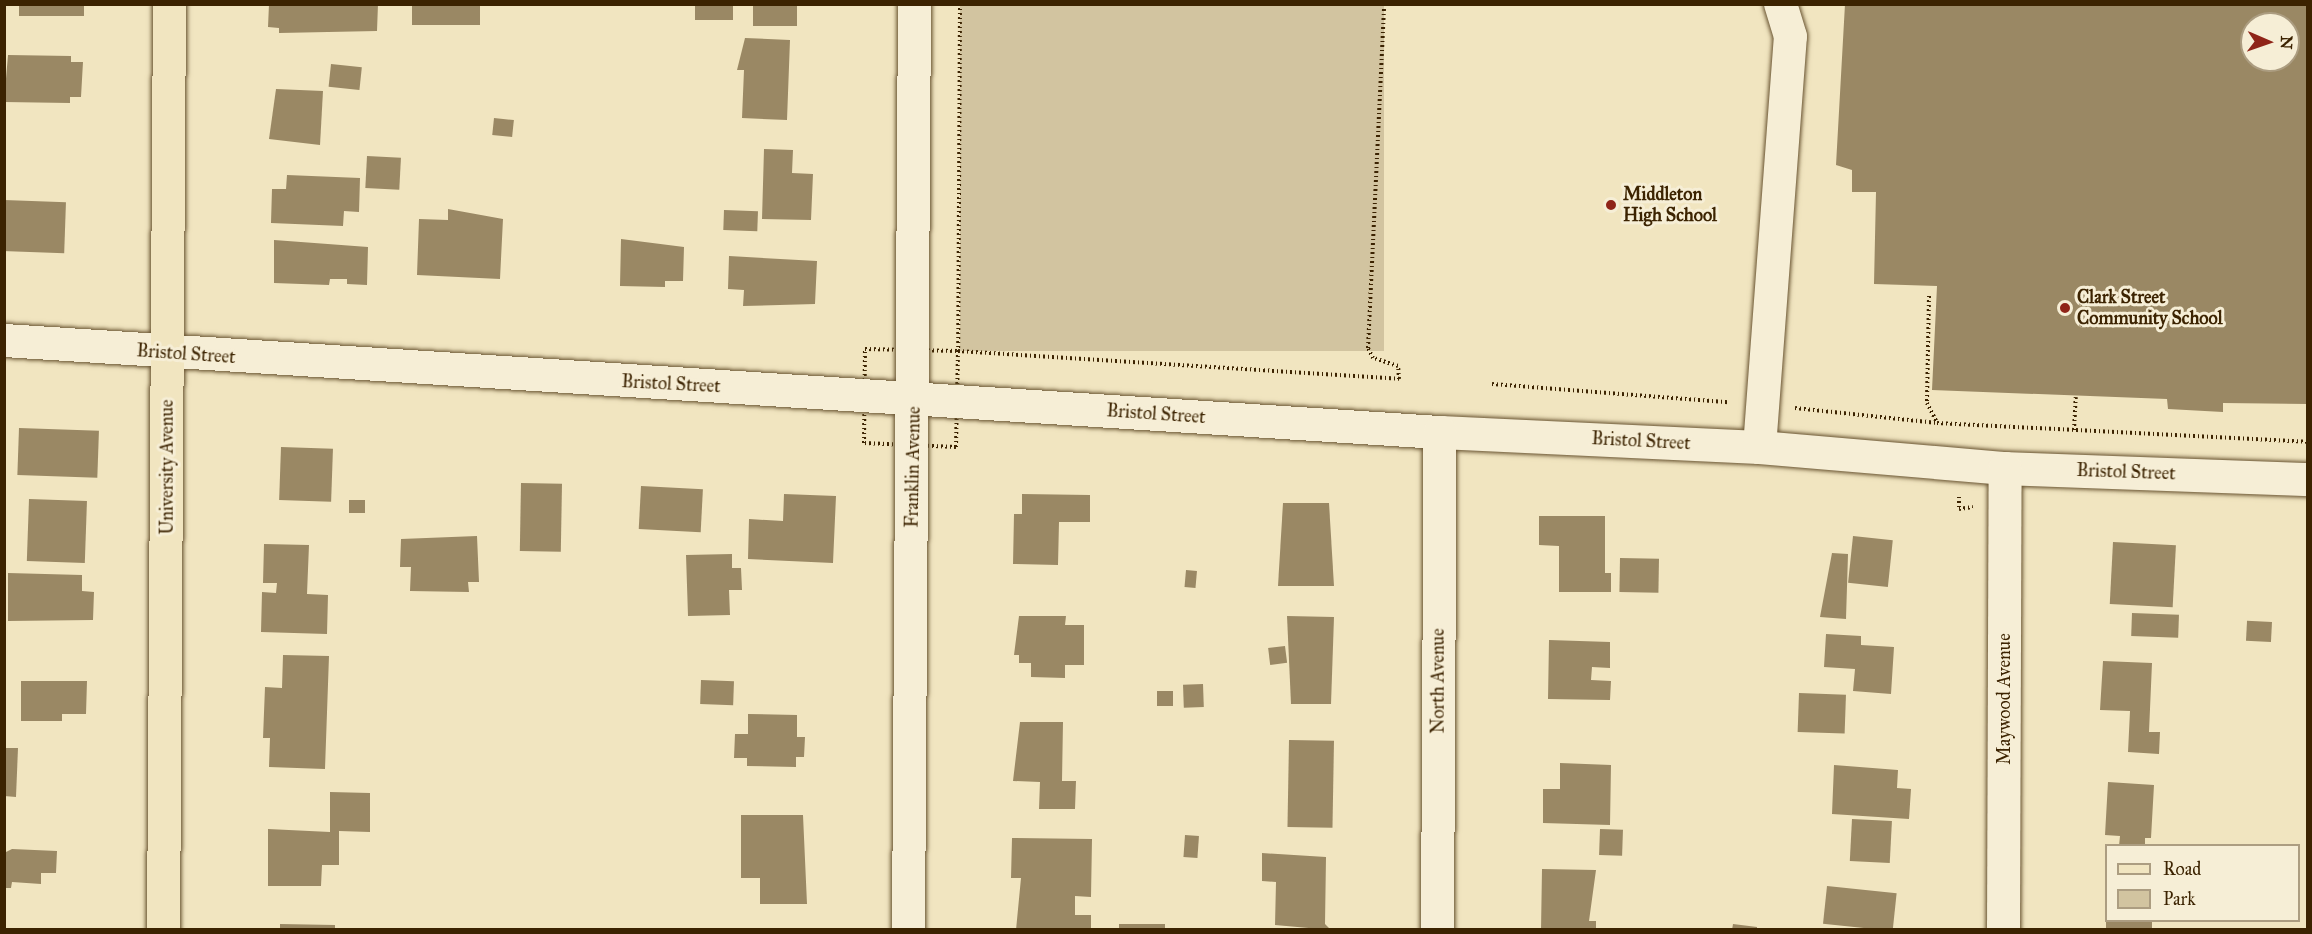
<!DOCTYPE html>
<html>
<head>
<meta charset="utf-8">
<style>
  body { margin:0 }
  #map { position:relative; width:2312px; height:934px; overflow:hidden; background:#f1e5c0; font-family:"IM FELL Great Primer",serif }
  div>[style] { position:absolute }
  [style*='--x'] { left:calc(var(--x)*1px); top:calc(var(--y)*1px); width:calc(var(--w)*1px); rotate:calc(var(--a)*1deg) }
  .green>* { inset:0; background:#d2c4a0; transform-origin:0 0 }
  .building>* { inset:0; background:#9a8864; transform-origin:0 0 }
  .path>* { height:4px; margin-top:-2px; transform-origin:0; background:repeating-linear-gradient(90deg,#3c2301 0 1.5px,transparent 0 4.5px) }
  .roads { filter:drop-shadow(0 0 2px #695431) drop-shadow(0 0 2px #695431) }
  .minor>* { height:33px; margin:-16.5px; padding:0 16.5px; transform-origin:16.5px; border-radius:16.5px; background:#f6eed6 }
  .major>* { height:33px; margin:-16.5px; padding:0 16.5px; transform-origin:16.5px; border-radius:16.5px; background:#f1e5c0 }
  .dots>* { width:16px; height:16px; translate:-50% -50%; box-sizing:border-box; border:3px solid #f6eed6; border-radius:50% }
  span { translate:-50% -50%; white-space:nowrap; text-align:center; line-height:1.15; -webkit-text-stroke:6px #f6eed6; paint-order:stroke }
  .poi-label { font-size:18px; color:#3c2301; font-weight:700 }
  .left { translate:0 -50%; text-align:left }
  .street-label { font-size:18px; color:#3c2301 }
  .frame { position:absolute; inset:0; border:6px solid #3c2301; pointer-events:none }
  .legend { position:absolute; left:2105px; top:844px; width:195px; height:78px; box-sizing:border-box; background:#f6eed6; border:2px solid #ac9d81; margin:0; padding:8px 10px; list-style:none; font-size:18px; color:#3c2301 }
  .legend li { display:flex; align-items:center; gap:12px; height:30px }
  .legend b { width:30px; border:2px solid #ac9d81 }
  .north { position:absolute; left:2240px; top:12px; width:60px; height:60px; box-sizing:border-box; background:#f6eed6; border:2px solid #ac9d81; border-radius:50%; rotate:92deg; font-size:16px; font-weight:700; line-height:24px; text-align:center; color:#3c2301 }
  .north::after { content:''; display:block; margin:auto; width:21px; height:27px; background:#8f2418; clip-path:polygon(50% 0,100% 100%,50% 72%,0 100%) }
</style>
</head>
<body>
<div id="map">
  <div class="green">
    <i style="left:960px;top:5px;width:424px;height:346px"></i>
  </div>
  <div class="building">
    <i style="left:19px;top:4px;width:65px;height:12px"></i>
    <i style="clip-path:polygon(269px 4px,378px 4px,377px 31px,279px 33px,279px 28px,268px 27px)"></i>
    <i style="left:412px;top:4px;width:68px;height:21px"></i>
    <i style="left:695px;top:4px;width:38px;height:16px"></i>
    <i style="left:753px;top:4px;width:44px;height:22px"></i>
    <i style="clip-path:polygon(evenodd,1845px 4px,2308px 4px,2308px 404px,2223px 403px,2223px 412px,2168px 409px,2167px 399px,1932px 390px,1937px 286px,1874px 284px,1876px 192px,1852px 192px,1852px 170px,1836px 165px,1845px 4px,2252px 24px,2288px 24px,2288px 60px,2252px 60px,2252px 24px)"></i>
    <i style="clip-path:polygon(745px 38px,790px 40px,787px 120px,742px 118px,744px 70px,737px 70px)"></i>
    <i style="clip-path:polygon(8px 55px,71px 56px,71px 62px,83px 62px,81px 97px,70px 97px,70px 103px,4px 102px)"></i>
    <i style="left:331px;top:64px;width:31px;height:23px;rotate:6deg"></i>
    <i style="clip-path:polygon(276px 89px,323px 91px,320px 145px,269px 139px)"></i>
    <i style="left:494px;top:118px;width:20px;height:17px;rotate:6deg"></i>
    <i style="clip-path:polygon(764px 149px,793px 150px,792px 173px,813px 174px,811px 220px,762px 219px)"></i>
    <i style="left:367px;top:156px;width:34px;height:32px;rotate:3deg"></i>
    <i style="clip-path:polygon(287px 175px,360px 178px,359px 212px,344px 211px,343px 226px,271px 223px,272px 189px,286px 189px)"></i>
    <i style="left:4px;top:200px;width:62px;height:51px;rotate:2deg"></i>
    <i style="clip-path:polygon(448px 209px,503px 219px,500px 279px,417px 275px,419px 219px,448px 220px)"></i>
    <i style="left:724px;top:210px;width:34px;height:20px;rotate:2deg"></i>
    <i style="clip-path:polygon(621px 239px,684px 247px,683px 281px,665px 281px,665px 287px,620px 286px)"></i>
    <i style="clip-path:polygon(274px 240px,368px 247px,367px 285px,347px 284px,347px 279px,330px 279px,329px 285px,274px 283px)"></i>
    <i style="clip-path:polygon(729px 256px,817px 261px,815px 304px,743px 306px,744px 290px,728px 289px)"></i>
    <i style="left:19px;top:428px;width:80px;height:47px;rotate:2deg"></i>
    <i style="left:281px;top:447px;width:52px;height:53px;rotate:2deg"></i>
    <i style="left:521px;top:483px;width:41px;height:68px;rotate:1deg"></i>
    <i style="left:641px;top:486px;width:62px;height:43px;rotate:3deg"></i>
    <i style="clip-path:polygon(784px 494px,836px 496px,833px 563px,748px 559px,749px 519px,783px 521px)"></i>
    <i style="clip-path:polygon(1022px 494px,1090px 495px,1090px 522px,1059px 522px,1058px 565px,1013px 564px,1014px 514px,1022px 514px)"></i>
    <i style="left:29px;top:499px;width:58px;height:62px;rotate:2deg"></i>
    <i style="left:349px;top:500px;width:16px;height:13px"></i>
    <i style="clip-path:polygon(1283px 503px,1329px 503px,1334px 586px,1278px 586px)"></i>
    <i style="clip-path:polygon(1539px 516px,1605px 516px,1605px 573px,1611px 573px,1611px 592px,1559px 592px,1559px 546px,1539px 545px)"></i>
    <i style="clip-path:polygon(477px 536px,479px 582px,468px 582px,469px 592px,410px 591px,411px 567px,400px 567px,401px 539px)"></i>
    <i style="left:1853px;top:536px;width:40px;height:47px;rotate:6deg"></i>
    <i style="left:2113px;top:542px;width:63px;height:62px;rotate:3deg"></i>
    <i style="clip-path:polygon(264px 544px,309px 545px,307px 594px,328px 595px,327px 634px,261px 632px,262px 592px,276px 593px,277px 583px,263px 583px)"></i>
    <i style="clip-path:polygon(1832px 553px,1848px 554px,1846px 619px,1820px 617px)"></i>
    <i style="clip-path:polygon(732px 554px,732px 568px,741px 568px,742px 590px,729px 590px,730px 615px,688px 616px,686px 555px)"></i>
    <i style="left:1620px;top:558px;width:39px;height:34px;rotate:1deg"></i>
    <i style="left:1186px;top:570px;width:11px;height:17px;rotate:5deg"></i>
    <i style="clip-path:polygon(8px 573px,82px 575px,82px 591px,94px 592px,93px 620px,8px 621px)"></i>
    <i style="left:2132px;top:613px;width:47px;height:23px;rotate:2deg"></i>
    <i style="clip-path:polygon(1019px 616px,1066px 616px,1065px 625px,1084px 625px,1084px 665px,1065px 665px,1065px 678px,1031px 677px,1031px 663px,1019px 663px,1019px 655px,1014px 655px)"></i>
    <i style="clip-path:polygon(1287px 616px,1334px 617px,1331px 704px,1291px 704px)"></i>
    <i style="left:2272px;top:622px;width:20px;height:25px;rotate:93deg"></i>
    <i style="clip-path:polygon(1826px 634px,1861px 636px,1861px 645px,1894px 647px,1891px 694px,1853px 691px,1855px 669px,1824px 667px)"></i>
    <i style="clip-path:polygon(1549px 640px,1610px 642px,1610px 668px,1592px 667px,1591px 680px,1611px 681px,1610px 700px,1548px 699px)"></i>
    <i style="left:1285px;top:646px;width:17px;height:17px;rotate:83deg"></i>
    <i style="clip-path:polygon(283px 655px,329px 656px,325px 769px,269px 767px,270px 738px,263px 738px,265px 687px,282px 688px)"></i>
    <i style="clip-path:polygon(2103px 661px,2152px 663px,2149px 732px,2160px 732px,2159px 754px,2128px 752px,2130px 711px,2100px 710px)"></i>
    <i style="left:701px;top:680px;width:33px;height:24px;rotate:2deg"></i>
    <i style="clip-path:polygon(21px 681px,87px 681px,86px 714px,62px 714px,62px 721px,21px 721px)"></i>
    <i style="left:1203px;top:684px;width:23px;height:20px;rotate:88deg"></i>
    <i style="left:1157px;top:691px;width:16px;height:15px"></i>
    <i style="left:1799px;top:693px;width:47px;height:39px;rotate:2deg"></i>
    <i style="clip-path:polygon(748px 714px,797px 715px,797px 737px,805px 737px,804px 757px,796px 757px,796px 767px,747px 766px,747px 758px,734px 758px,735px 734px,748px 734px)"></i>
    <i style="clip-path:polygon(1020px 722px,1063px 722px,1062px 781px,1076px 781px,1075px 809px,1039px 809px,1040px 782px,1013px 781px)"></i>
    <i style="left:1289px;top:740px;width:45px;height:87px;rotate:1deg"></i>
    <i style="clip-path:polygon(4px 748px,18px 748px,16px 797px,4px 796px)"></i>
    <i style="clip-path:polygon(1560px 763px,1611px 765px,1610px 825px,1543px 823px,1543px 789px,1560px 789px)"></i>
    <i style="clip-path:polygon(1834px 765px,1898px 770px,1897px 788px,1911px 789px,1909px 819px,1832px 814px)"></i>
    <i style="clip-path:polygon(2108px 782px,2154px 785px,2151px 838px,2145px 838px,2145px 846px,2119px 846px,2120px 836px,2105px 835px)"></i>
    <i style="clip-path:polygon(330px 792px,370px 793px,370px 832px,339px 831px,339px 865px,322px 865px,321px 886px,268px 886px,268px 829px,330px 832px)"></i>
    <i style="clip-path:polygon(741px 815px,803px 815px,807px 904px,760px 904px,760px 878px,741px 878px)"></i>
    <i style="left:1852px;top:819px;width:40px;height:42px;rotate:3deg"></i>
    <i style="left:1600px;top:829px;width:23px;height:26px;rotate:2deg"></i>
    <i style="left:1185px;top:835px;width:14px;height:22px;rotate:4deg"></i>
    <i style="clip-path:polygon(1012px 838px,1092px 839px,1091px 897px,1075px 896px,1075px 915px,1091px 915px,1091px 930px,1016px 930px,1021px 878px,1011px 878px)"></i>
    <i style="clip-path:polygon(12px 849px,57px 851px,56px 873px,41px 873px,41px 884px,12px 882px,11px 888px,4px 888px,4px 853px)"></i>
    <i style="clip-path:polygon(1262px 853px,1326px 857px,1325px 924px,1331px 930px,1275px 925px,1276px 882px,1262px 881px)"></i>
    <i style="clip-path:polygon(1542px 869px,1596px 870px,1589px 921px,1596px 921px,1596px 930px,1541px 930px)"></i>
    <i style="left:1827px;top:886px;width:70px;height:38px;rotate:6deg"></i>
    <i style="left:2106px;top:920px;width:46px;height:10px"></i>
    <i style="clip-path:polygon(280px 924px,335px 925px,335px 930px,280px 930px)"></i>
    <i style="left:1119px;top:924px;width:46px;height:6px"></i>
    <i style="clip-path:polygon(1733px 924px,1757px 927px,1757px 930px,1732px 930px)"></i>
  </div>
  <div class="path">
    <i style="--x:960;--y:4;--w:347;--a:90.3"></i>
    <i style="--x:958;--y:351;--w:442;--a:3.6"></i>
    <i style="--x:1399;--y:379;--w:13;--a:-94"></i>
    <i style="--x:1398;--y:366;--w:26;--a:-162"></i>
    <i style="--x:1373;--y:358;--w:11;--a:-117"></i>
    <i style="--x:1368;--y:348;--w:344;--a:-87.3"></i>
    <i style="--x:1929;--y:296;--w:107;--a:91.1"></i>
    <i style="--x:1927;--y:403;--w:22;--a:63"></i>
    <i style="--x:1937;--y:423;--w:371;--a:2.9"></i>
    <i style="--x:865;--y:349;--w:93;--a:1.2"></i>
    <i style="--x:958;--y:351;--w:96;--a:91.2"></i>
    <i style="--x:956;--y:447;--w:92;--a:-177.5"></i>
    <i style="--x:864;--y:443;--w:94;--a:-89.4"></i>
    <i style="--x:1492;--y:384;--w:237;--a:4.4"></i>
    <i style="--x:1795;--y:408;--w:143;--a:6"></i>
    <i style="--x:2074;--y:430;--w:33;--a:-87"></i>
    <i style="--x:1959;--y:497;--w:12;--a:90"></i>
    <i style="--x:1959;--y:509;--w:14;--a:-8"></i>
  </div>
  <div class="roads">
    <div class="minor">
      <i style="--x:4;--y:340;--w:1439;--a:3.67"></i>
      <i style="--x:1440;--y:432;--w:319;--a:2.7"></i>
      <i style="--x:1759;--y:447;--w:247;--a:4.9"></i>
      <i style="--x:2005;--y:468;--w:303;--a:2.1"></i>
      <i style="--x:1759;--y:447;--w:412;--a:-85.7"></i>
      <i style="--x:1790;--y:36;--w:34;--a:-107"></i>
      <i style="--x:908;--y:930;--w:926;--a:-89.63"></i>
      <i style="--x:1437;--y:930;--w:498;--a:-89.7"></i>
      <i style="--x:2003;--y:930;--w:462;--a:-89.8"></i>
    </div>
    <div class="major">
      <i style="--x:163;--y:930;--w:926;--a:-89.63"></i>
    </div>
  </div>
  <div class="dots">
    <i style="left:1611px;top:205px;background:#8f2418"></i>
    <i style="left:2065px;top:308px;background:#8f2418"></i>
  </div>
  <div class="poi-label">
    <span class="left" style="left:1623px;top:205px">Middleton<br>High School</span>
    <span class="left" style="left:2077px;top:308px">Clark Street<br>Community School</span>
  </div>
  <div class="street-label">
    <span style="left:186px;top:354px;rotate:4deg">Bristol Street</span>
    <span style="left:671px;top:384px;rotate:3deg">Bristol Street</span>
    <span style="left:1156px;top:414px;rotate:4deg">Bristol Street</span>
    <span style="left:1641px;top:441px;rotate:3deg">Bristol Street</span>
    <span style="left:167px;top:467px;rotate:-90deg">University Avenue</span>
    <span style="left:913px;top:467px;rotate:-89deg">Franklin Avenue</span>
    <span style="left:2126px;top:472px;rotate:2deg">Bristol Street</span>
    <span style="left:1438px;top:681px;rotate:-90deg">North Avenue</span>
    <span style="left:2004px;top:699px;rotate:-90deg">Maywood Avenue</span>
  </div>
  <div class="frame"></div>
  <ul class="legend">
  <li><b style="height:8px;background:#f1e5c0"></b>Road</li>
  <li><b style="height:16px;background:#d2c4a0"></b>Park</li>
  </ul>
  <div class="north">N</div>
</div>
</body>
</html>
